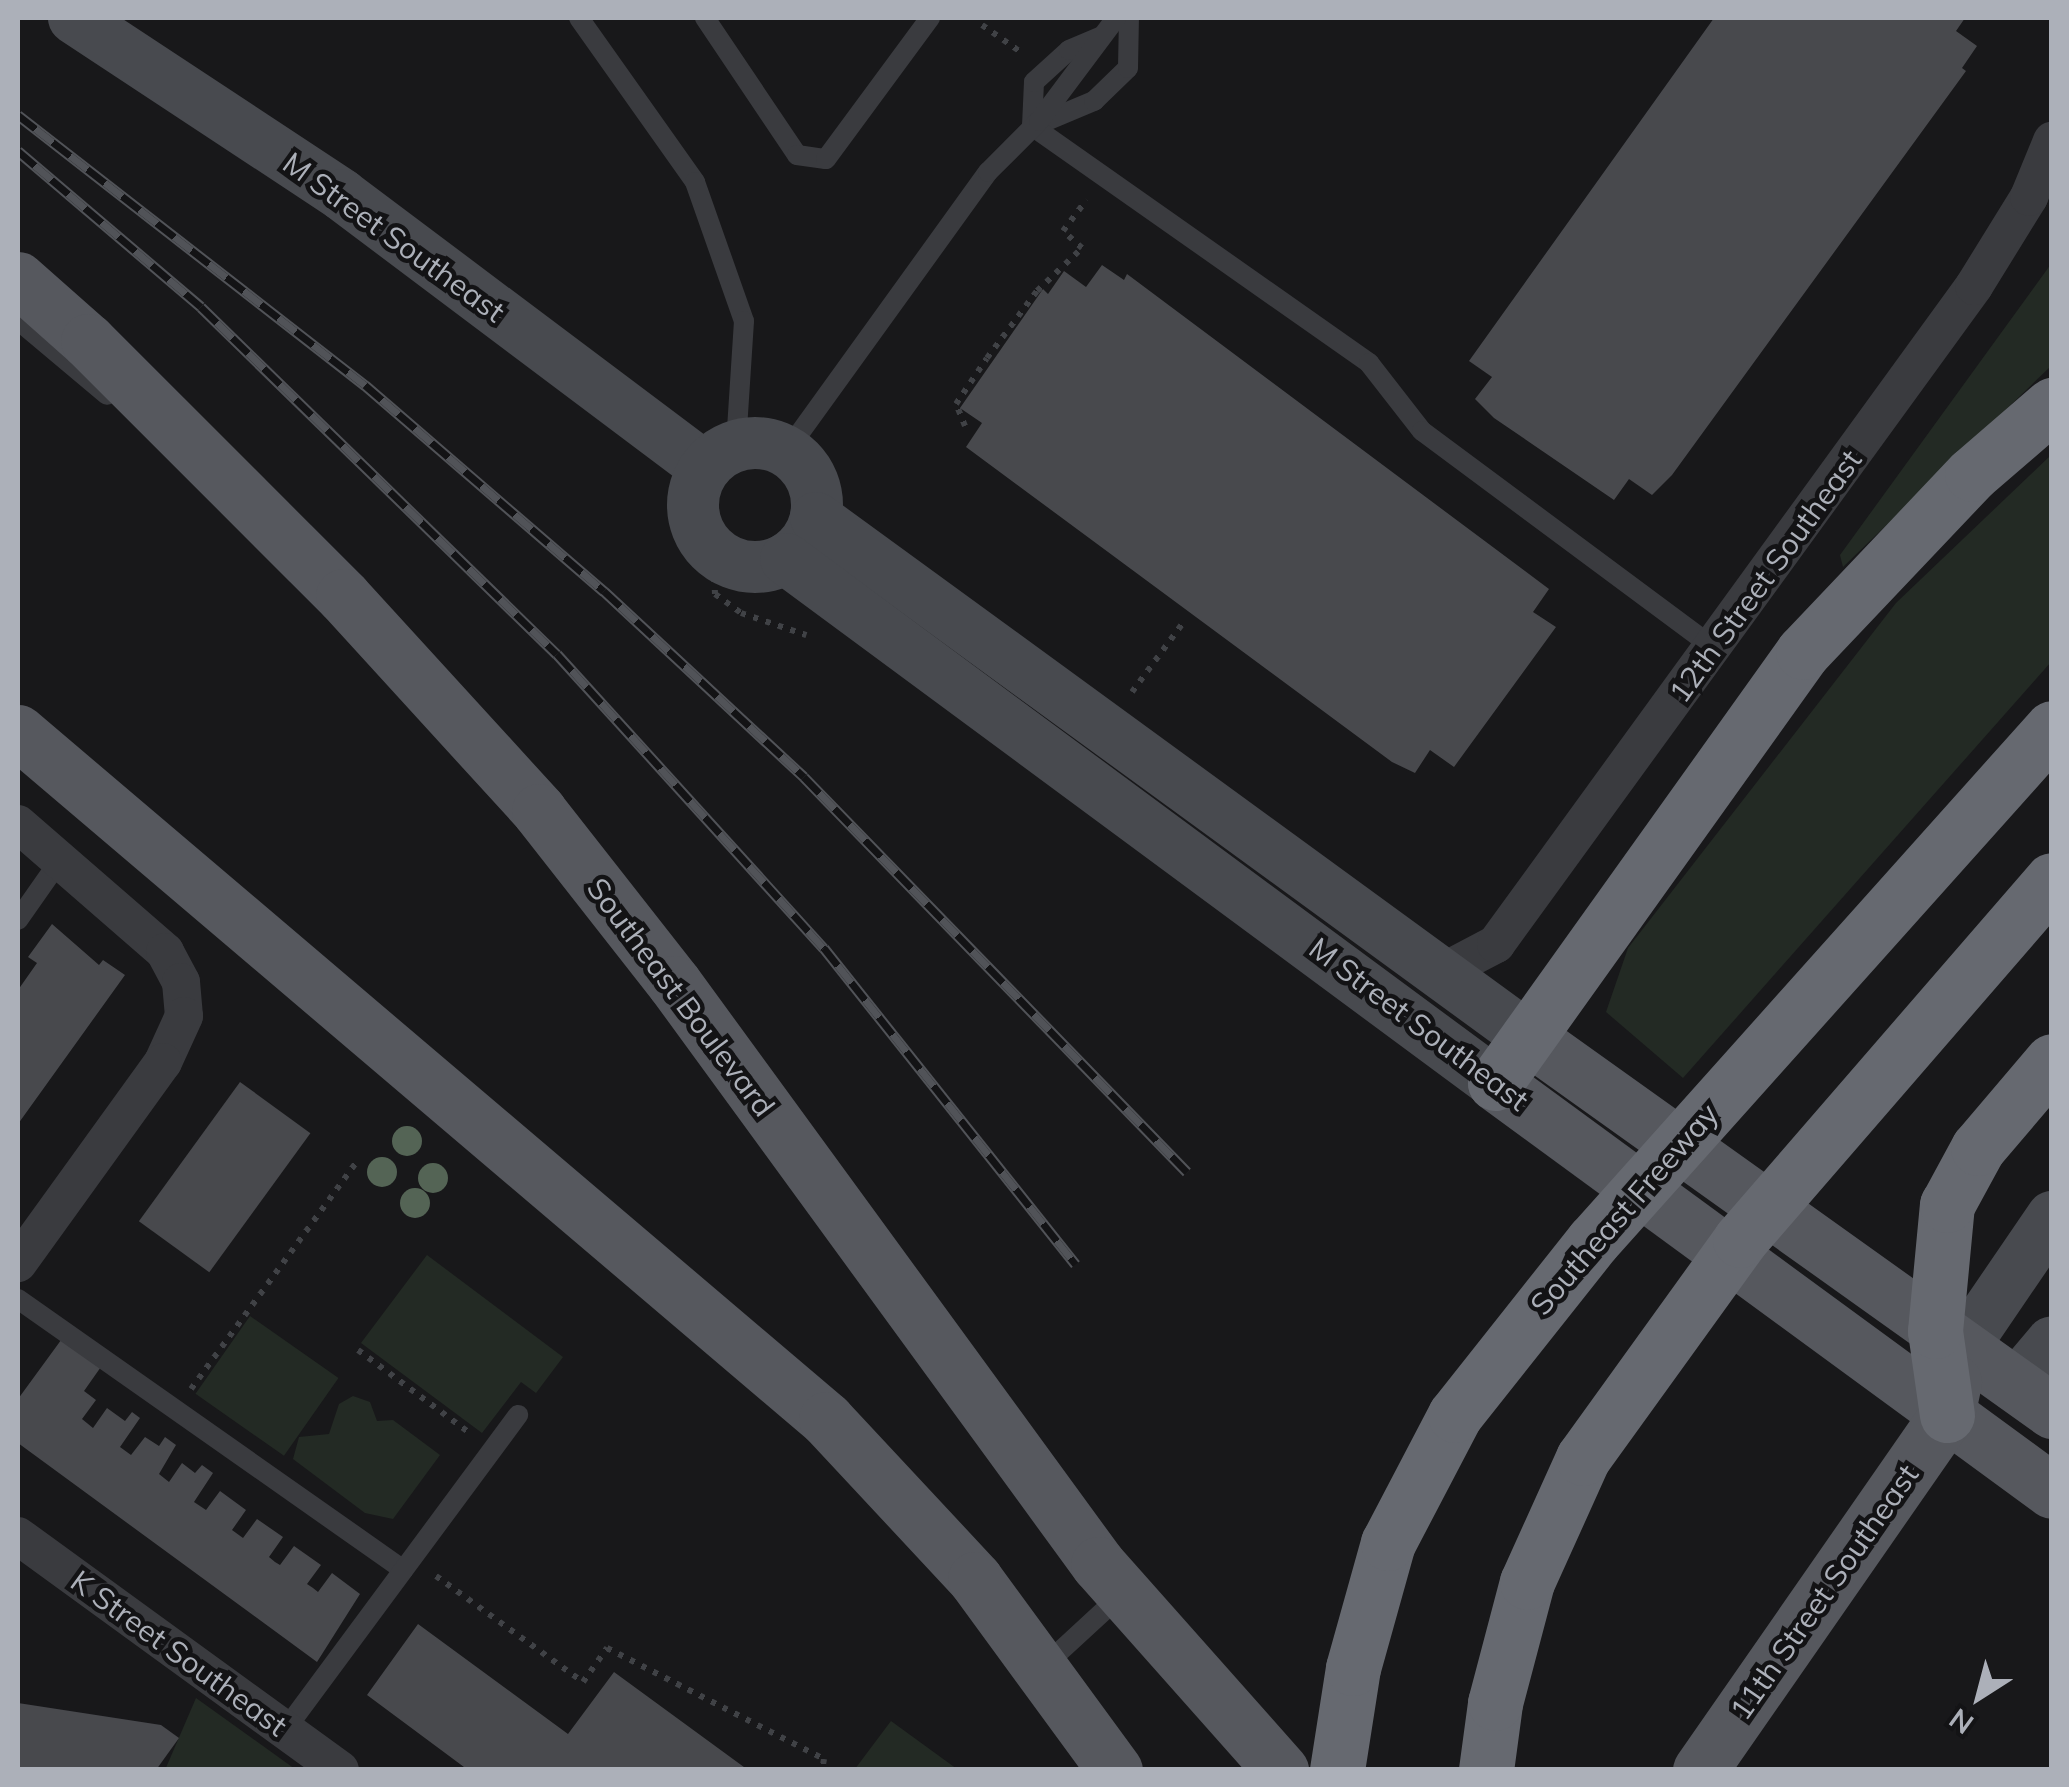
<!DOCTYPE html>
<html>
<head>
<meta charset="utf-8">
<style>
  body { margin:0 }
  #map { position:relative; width:2069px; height:1787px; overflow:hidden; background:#18181a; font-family:Mulish,sans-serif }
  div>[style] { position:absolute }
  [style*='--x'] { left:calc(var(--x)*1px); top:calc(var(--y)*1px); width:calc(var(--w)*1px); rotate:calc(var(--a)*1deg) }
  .green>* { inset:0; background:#232a24; transform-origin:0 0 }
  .building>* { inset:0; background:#48494d; transform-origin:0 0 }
  .path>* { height:6px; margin-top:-3px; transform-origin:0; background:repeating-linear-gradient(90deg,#404246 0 5px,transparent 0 13px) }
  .lane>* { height:20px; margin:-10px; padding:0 10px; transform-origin:10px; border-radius:10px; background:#3a3b3f }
  .street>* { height:38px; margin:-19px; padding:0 19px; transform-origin:19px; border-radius:19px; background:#3a3b3f }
  .secondary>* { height:52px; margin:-26px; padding:0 26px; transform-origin:26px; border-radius:26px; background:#484a4f }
  .secondary>.ring { margin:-26px; padding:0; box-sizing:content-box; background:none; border:52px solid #484a4f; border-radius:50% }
  .primary>* { height:55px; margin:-27.5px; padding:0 27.5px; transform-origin:27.5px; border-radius:27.5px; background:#56585e }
  .highway>* { height:55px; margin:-27.5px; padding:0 27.5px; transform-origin:27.5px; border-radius:27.5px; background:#666970 }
  .rail>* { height:11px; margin-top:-5.5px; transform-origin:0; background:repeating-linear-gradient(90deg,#131315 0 22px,#515358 0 44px); box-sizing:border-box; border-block:2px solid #515358 }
  .trees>* { width:30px; height:30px; margin:-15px; border-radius:50%; background:#546455 }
  span { translate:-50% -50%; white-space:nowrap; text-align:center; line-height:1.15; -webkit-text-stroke:9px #131315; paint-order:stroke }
  .street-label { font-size:30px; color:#acb0b9 }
  .frame { position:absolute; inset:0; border:20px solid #acb0b9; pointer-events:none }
  .north { position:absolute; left:1929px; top:1647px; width:100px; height:100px; -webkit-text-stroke:8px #131315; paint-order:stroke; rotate:216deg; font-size:28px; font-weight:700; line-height:40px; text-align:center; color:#acb0b9 }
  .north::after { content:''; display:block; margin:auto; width:35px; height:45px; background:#acb0b9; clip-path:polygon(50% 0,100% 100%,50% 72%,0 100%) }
</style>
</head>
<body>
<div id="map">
  <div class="green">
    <i style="clip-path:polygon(2051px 264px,2051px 366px,1843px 567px,1840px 555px)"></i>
    <i style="clip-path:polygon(2051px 455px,2051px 662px,1683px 1078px,1606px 1012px,1628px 948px,1896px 603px)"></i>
    <i style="clip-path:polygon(427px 1255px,563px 1357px,536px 1393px,521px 1382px,482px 1433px,361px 1343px)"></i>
    <i style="left:250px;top:1316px;width:108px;height:95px;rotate:35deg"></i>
    <i style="clip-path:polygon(353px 1396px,370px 1402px,377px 1421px,393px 1420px,440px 1455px,393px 1519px,365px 1513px,293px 1459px,299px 1437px,329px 1434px,339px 1404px)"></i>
    <i style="clip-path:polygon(196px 1698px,295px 1769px,165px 1770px)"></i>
    <i style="clip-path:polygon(891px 1721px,957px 1769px,855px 1769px)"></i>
  </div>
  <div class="building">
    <i style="clip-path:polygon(1714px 18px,1965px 18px,1956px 31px,1977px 46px,1962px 68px,1966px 71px,1672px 475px,1652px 495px,1629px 479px,1614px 500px,1494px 418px,1475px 399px,1492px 377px,1469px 361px)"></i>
    <i style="clip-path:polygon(1102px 265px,1124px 280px,1127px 274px,1549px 589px,1533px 612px,1556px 627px,1454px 767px,1430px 750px,1415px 773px,1392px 762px,966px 447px,982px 423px,960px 408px,1043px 289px,1048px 294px,1064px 271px,1086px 287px)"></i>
    <i style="clip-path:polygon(52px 924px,99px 965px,103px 960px,125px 975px,18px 1124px,18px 990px,37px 963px,28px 957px)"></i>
    <i style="left:240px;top:1082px;width:87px;height:172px;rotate:36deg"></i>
    <i style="clip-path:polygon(64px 1336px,103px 1364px,84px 1391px,96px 1400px,82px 1419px,93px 1428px,107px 1408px,125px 1421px,132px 1412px,140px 1418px,120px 1447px,131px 1455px,145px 1437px,159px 1446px,165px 1437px,176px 1445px,159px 1474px,169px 1482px,182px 1463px,195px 1473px,202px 1465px,213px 1473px,194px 1502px,206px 1510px,220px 1491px,246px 1510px,232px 1530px,243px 1538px,257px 1519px,283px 1537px,269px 1557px,275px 1562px,280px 1565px,294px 1546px,321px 1565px,307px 1584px,313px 1588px,318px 1592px,332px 1573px,360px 1594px,317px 1662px,18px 1443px,18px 1399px)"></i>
    <i style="clip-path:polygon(418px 1624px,568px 1734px,614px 1672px,748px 1770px,468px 1770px,367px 1695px)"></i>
    <i style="clip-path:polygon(18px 1703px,161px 1725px,179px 1738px,156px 1770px,18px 1770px)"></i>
  </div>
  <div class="path">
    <i style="--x:982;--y:25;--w:49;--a:35"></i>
    <i style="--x:965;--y:426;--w:24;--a:-112"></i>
    <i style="--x:956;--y:404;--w:55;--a:-56"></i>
    <i style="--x:987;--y:358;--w:84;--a:-53.3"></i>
    <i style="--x:1037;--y:291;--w:62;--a:-43.7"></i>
    <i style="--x:1082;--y:248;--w:25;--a:-138"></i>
    <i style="--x:1063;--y:231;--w:39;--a:-53"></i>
    <i style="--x:713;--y:551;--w:43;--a:87.3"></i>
    <i style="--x:715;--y:594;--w:32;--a:36"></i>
    <i style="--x:741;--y:613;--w:69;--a:18.7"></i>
    <i style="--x:1132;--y:692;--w:89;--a:-53.6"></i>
    <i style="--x:358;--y:1350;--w:141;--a:36.6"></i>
    <i style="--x:191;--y:1389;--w:280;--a:-53.9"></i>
    <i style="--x:436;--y:1576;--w:181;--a:35.8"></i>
    <i style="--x:583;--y:1682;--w:42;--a:-54.8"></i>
    <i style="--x:607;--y:1648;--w:244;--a:27.1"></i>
    <i style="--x:824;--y:1759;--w:11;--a:100"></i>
  </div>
  <div class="lane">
    <i style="--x:579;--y:18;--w:201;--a:54.7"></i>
    <i style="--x:695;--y:182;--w:147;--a:70.6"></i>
    <i style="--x:744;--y:321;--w:125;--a:93.7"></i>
    <i style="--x:705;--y:18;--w:165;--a:56.1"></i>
    <i style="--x:797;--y:155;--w:29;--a:8"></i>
    <i style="--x:826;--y:159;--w:175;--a:-53.6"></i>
    <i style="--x:1039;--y:124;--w:60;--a:-22.7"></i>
    <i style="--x:1094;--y:101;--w:47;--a:-44.1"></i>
    <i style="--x:1128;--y:68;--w:50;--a:-88.9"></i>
    <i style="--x:1032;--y:126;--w:412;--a:35.1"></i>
    <i style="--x:1369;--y:363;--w:86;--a:52.1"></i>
    <i style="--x:1422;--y:431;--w:364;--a:36.6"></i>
    <i style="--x:1032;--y:126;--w:44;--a:-87.4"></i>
    <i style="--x:1034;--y:82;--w:47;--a:-42.4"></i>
    <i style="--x:1069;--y:50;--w:36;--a:-23"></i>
    <i style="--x:18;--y:320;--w:116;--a:40.1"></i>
    <i style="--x:786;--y:452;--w:345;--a:-54.2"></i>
    <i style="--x:988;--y:172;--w:72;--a:-45"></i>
    <i style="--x:1039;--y:121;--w:129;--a:-53.2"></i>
    <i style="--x:18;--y:920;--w:73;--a:-55"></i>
    <i style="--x:18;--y:1299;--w:471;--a:35.1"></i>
    <i style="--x:1044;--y:1666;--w:105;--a:-42.7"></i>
    <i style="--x:285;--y:1730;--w:392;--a:-53.5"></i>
  </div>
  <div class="street">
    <i style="--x:18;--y:824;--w:195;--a:41"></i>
    <i style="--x:165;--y:952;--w:34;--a:62"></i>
    <i style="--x:181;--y:982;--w:34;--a:85"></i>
    <i style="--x:184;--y:1016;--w:51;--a:114.5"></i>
    <i style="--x:163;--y:1062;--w:248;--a:125.8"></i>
    <i style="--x:1437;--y:975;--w:67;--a:-27.7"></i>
    <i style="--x:1496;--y:944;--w:813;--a:-54"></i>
    <i style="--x:1974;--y:286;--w:105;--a:-58.3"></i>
    <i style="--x:2029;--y:197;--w:61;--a:-67.7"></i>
    <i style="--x:18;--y:1536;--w:398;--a:36"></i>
  </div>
  <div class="secondary">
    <i style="--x:74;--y:18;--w:321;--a:33.4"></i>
    <i style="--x:342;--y:195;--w:454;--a:36.9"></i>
    <i class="ring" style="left:693px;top:443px;width:72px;height:72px"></i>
    <i style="--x:816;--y:518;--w:881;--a:36.09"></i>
    <i style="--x:786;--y:559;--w:882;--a:36.47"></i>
    <i style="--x:1962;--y:1349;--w:160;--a:-55.7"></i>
    <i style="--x:2015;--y:1386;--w:57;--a:-49.9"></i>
  </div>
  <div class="primary">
    <i style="--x:18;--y:279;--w:94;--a:41.5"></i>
    <i style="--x:88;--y:341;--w:361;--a:45"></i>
    <i style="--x:343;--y:596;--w:291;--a:47.6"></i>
    <i style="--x:539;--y:811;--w:219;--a:51.9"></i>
    <i style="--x:674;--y:983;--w:719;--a:53.88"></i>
    <i style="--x:1098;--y:1564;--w:276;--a:48.4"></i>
    <i style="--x:18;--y:732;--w:1061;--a:40.37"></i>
    <i style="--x:826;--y:1419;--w:219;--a:47"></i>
    <i style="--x:975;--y:1579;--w:237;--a:53.8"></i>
    <i style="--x:1528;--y:1037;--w:644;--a:35.52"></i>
    <i style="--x:1495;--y:1083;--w:690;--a:36.22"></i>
    <i style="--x:1700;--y:1770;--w:432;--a:-55.2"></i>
    <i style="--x:1947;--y:1415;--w:34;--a:-78"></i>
  </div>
  <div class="highway">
    <i style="--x:1495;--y:1083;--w:530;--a:-54.45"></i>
    <i style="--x:1803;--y:652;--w:245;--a:-46.5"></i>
    <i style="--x:1972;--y:474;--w:106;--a:-40.8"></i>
    <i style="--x:1947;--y:1415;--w:85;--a:-98.1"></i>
    <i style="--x:1935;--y:1331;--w:127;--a:-84.6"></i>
    <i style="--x:1947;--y:1205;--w:65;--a:-61.5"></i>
    <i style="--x:1978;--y:1148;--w:114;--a:-49.6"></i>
    <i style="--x:1337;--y:1770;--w:103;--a:-81.1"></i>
    <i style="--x:1353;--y:1668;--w:130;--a:-74.4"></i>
    <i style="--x:1388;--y:1543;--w:144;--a:-62.4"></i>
    <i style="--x:1455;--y:1415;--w:222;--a:-51.6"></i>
    <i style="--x:1593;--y:1241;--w:688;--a:-48.18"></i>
    <i style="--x:1486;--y:1770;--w:68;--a:-82.3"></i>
    <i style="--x:1495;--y:1703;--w:125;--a:-75.2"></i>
    <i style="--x:1527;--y:1582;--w:136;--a:-65.7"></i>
    <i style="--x:1583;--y:1458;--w:269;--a:-54.2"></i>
    <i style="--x:1740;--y:1240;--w:476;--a:-49.1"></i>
  </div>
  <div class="rail">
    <i style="--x:18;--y:115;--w:440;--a:37.9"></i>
    <i style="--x:365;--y:385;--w:316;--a:40.8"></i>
    <i style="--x:604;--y:591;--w:273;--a:42.9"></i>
    <i style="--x:804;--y:777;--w:550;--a:45.88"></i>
    <i style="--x:18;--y:151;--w:240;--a:40.4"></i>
    <i style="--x:201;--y:307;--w:497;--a:44.3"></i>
    <i style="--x:557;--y:654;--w:397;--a:47.8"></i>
    <i style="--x:824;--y:948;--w:404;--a:51.5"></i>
  </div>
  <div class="trees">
    <i style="left:407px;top:1141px"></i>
    <i style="left:382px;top:1172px"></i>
    <i style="left:433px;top:1178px"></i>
    <i style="left:415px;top:1203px"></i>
  </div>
  <div class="street-label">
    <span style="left:394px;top:237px;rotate:36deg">M Street Southeast</span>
    <span style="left:1765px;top:576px;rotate:-54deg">12th Street Southeast</span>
    <span style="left:681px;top:997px;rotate:53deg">Southeast Boulevard</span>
    <span style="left:1419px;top:1024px;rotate:37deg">M Street Southeast</span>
    <span style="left:1624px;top:1209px;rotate:-49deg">Southeast Freeway</span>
    <span style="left:1824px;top:1592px;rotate:-55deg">11th Street Southeast</span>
    <span style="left:179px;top:1653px;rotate:36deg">K Street Southeast</span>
  </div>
  <div class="frame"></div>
  <div class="north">N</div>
</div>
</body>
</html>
